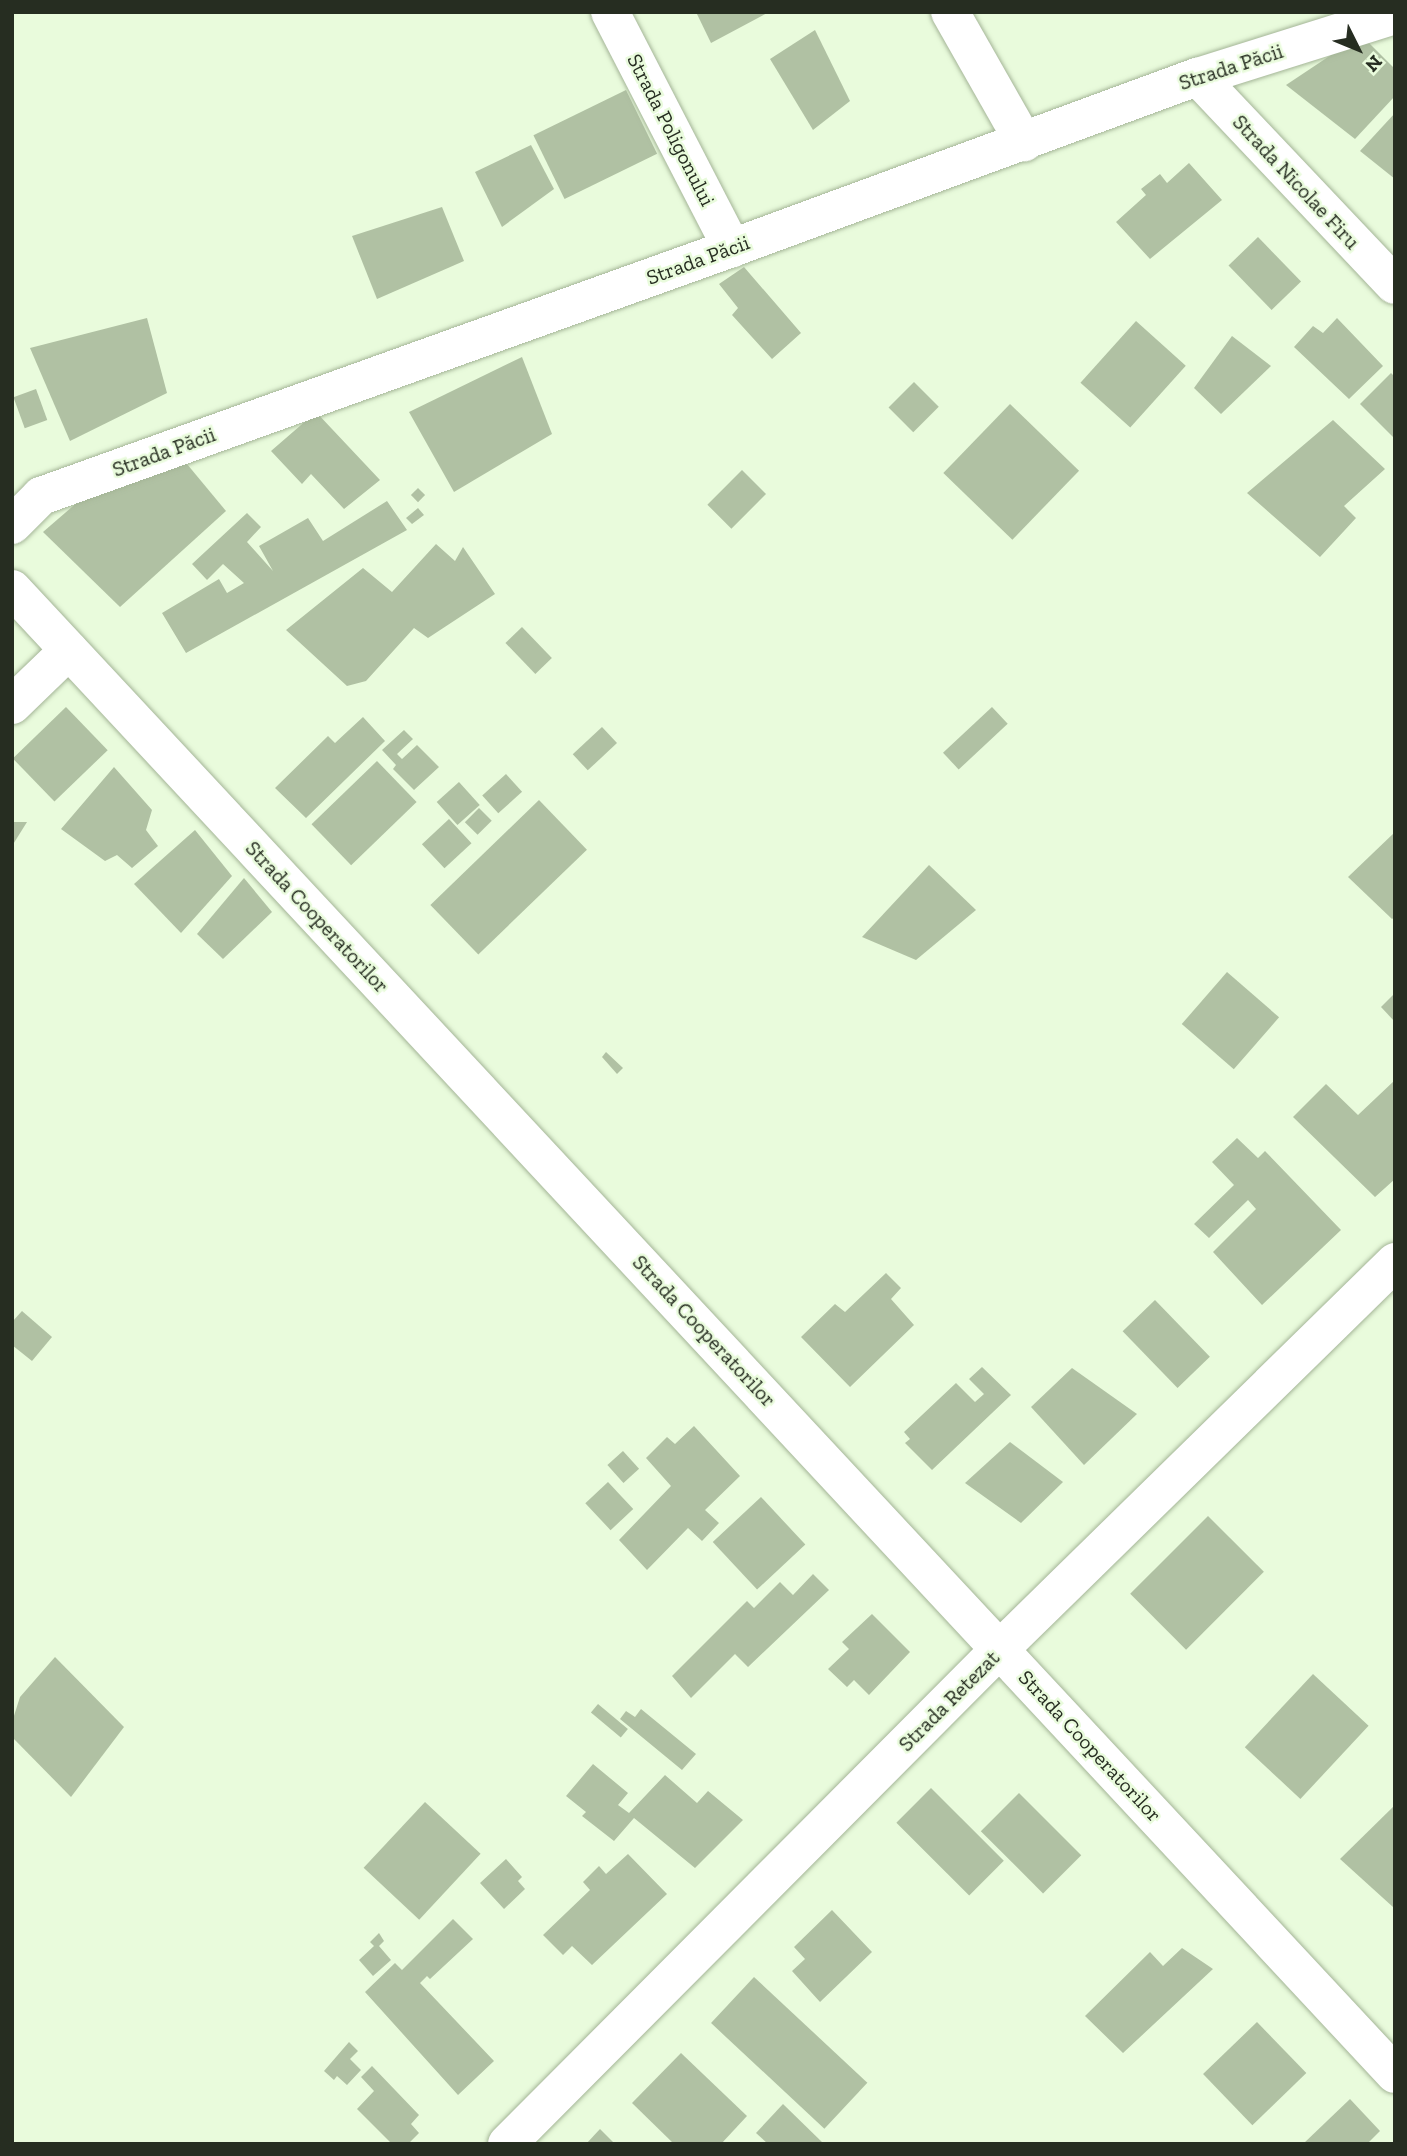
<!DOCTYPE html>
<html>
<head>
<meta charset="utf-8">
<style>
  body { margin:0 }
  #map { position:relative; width:1407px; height:2156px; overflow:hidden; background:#e9fbdc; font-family:"Zilla Slab",serif }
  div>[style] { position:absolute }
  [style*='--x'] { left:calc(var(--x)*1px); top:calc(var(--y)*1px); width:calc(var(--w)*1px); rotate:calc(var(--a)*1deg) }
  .building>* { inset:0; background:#b0c1a3; transform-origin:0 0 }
  .roads { filter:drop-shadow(0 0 2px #a4b597) drop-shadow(0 0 2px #a4b597) }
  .minor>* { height:38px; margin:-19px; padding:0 19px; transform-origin:19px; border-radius:19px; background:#fff }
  span { translate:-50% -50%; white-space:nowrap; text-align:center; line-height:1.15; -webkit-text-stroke:5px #e9fbdc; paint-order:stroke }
  .street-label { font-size:21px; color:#262d21 }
  .frame { position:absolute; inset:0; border:14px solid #262d21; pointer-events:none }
  .north { position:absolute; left:1323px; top:14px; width:70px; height:70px; -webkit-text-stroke:5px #e9fbdc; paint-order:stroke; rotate:133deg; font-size:19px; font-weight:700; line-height:28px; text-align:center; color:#262d21 }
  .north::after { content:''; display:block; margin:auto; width:24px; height:32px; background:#262d21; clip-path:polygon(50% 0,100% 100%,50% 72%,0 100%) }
</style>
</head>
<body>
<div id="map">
  <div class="building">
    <i style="clip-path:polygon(696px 12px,769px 12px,711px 43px)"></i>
    <i style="clip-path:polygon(815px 30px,850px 101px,813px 130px,770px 59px)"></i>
    <i style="clip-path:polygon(1361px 35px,1395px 69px,1395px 96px,1355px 139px,1286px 85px)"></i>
    <i style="left:626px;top:90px;width:71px;height:103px;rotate:64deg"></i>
    <i style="clip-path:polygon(1395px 113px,1395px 179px,1360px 151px)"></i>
    <i style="clip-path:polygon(531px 145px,554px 189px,502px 227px,475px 172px)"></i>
    <i style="clip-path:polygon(1189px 163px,1222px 200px,1150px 259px,1116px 222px,1146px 195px,1141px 189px,1160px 174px,1167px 183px)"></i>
    <i style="clip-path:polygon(442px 207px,464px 261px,377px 299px,352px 236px)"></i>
    <i style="left:1258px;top:237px;width:62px;height:41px;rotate:46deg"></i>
    <i style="clip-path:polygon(744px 267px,801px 333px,772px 359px,732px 315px,738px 308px,719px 284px)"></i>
    <i style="clip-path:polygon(147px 318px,167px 393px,70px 441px,30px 348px)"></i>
    <i style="clip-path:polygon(1337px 318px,1383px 366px,1349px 399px,1294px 347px,1313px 326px,1323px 333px)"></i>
    <i style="left:1136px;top:321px;width:67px;height:83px;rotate:42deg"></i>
    <i style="clip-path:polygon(1232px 336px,1271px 366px,1221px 414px,1194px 388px)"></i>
    <i style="clip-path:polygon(522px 357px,552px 434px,454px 492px,409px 412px)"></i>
    <i style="clip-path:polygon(1391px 373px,1395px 377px,1395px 439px,1360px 404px)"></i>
    <i style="left:914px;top:382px;width:35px;height:36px;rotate:45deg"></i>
    <i style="left:36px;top:389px;width:33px;height:24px;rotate:70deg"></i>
    <i style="left:1010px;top:404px;width:96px;height:96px;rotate:44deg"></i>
    <i style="clip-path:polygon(316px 412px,380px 480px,344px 509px,311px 474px,302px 484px,271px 451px)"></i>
    <i style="clip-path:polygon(1333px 420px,1385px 469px,1344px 506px,1356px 518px,1320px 557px,1247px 493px)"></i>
    <i style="clip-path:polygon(182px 458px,226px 511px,120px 607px,43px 532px,95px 487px)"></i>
    <i style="left:742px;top:470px;width:34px;height:49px;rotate:45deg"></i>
    <i style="left:418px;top:488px;width:10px;height:10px;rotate:45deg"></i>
    <i style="clip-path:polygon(387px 501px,407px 530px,186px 653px,162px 613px,219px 579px,227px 593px,244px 583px,223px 564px,207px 580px,192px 564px,247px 513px,261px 527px,247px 542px,273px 571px,259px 546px,308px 518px,323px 541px)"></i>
    <i style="clip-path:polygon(418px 508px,424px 515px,412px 524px,406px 518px)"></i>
    <i style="clip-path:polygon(436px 544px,455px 561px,463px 547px,495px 594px,428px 638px,414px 628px,366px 681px,347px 686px,286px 630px,363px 568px,392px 592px)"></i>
    <i style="left:522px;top:627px;width:43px;height:23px;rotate:46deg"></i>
    <i style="left:66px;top:707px;width:60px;height:74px;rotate:46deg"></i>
    <i style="left:992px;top:707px;width:23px;height:67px;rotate:47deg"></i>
    <i style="clip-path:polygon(363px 717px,385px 741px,306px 818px,275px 788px,328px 736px,335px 743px)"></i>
    <i style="left:602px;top:727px;width:22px;height:40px;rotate:47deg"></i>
    <i style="clip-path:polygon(404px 730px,413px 739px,397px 754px,402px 759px,417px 745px,439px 767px,414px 790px,393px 769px,396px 765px,382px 750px)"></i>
    <i style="left:377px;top:761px;width:57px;height:91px;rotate:46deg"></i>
    <i style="clip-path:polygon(114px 767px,152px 810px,146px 830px,158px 846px,132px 868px,117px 855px,105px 861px,61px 829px)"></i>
    <i style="left:506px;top:774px;width:24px;height:32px;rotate:48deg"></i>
    <i style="left:459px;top:782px;width:31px;height:30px;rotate:48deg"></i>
    <i style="left:539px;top:800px;width:69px;height:151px;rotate:46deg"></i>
    <i style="left:479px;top:808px;width:18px;height:20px;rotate:45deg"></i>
    <i style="left:449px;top:819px;width:33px;height:37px;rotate:47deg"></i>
    <i style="clip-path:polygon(12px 822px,27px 822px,12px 846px)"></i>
    <i style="clip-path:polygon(195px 830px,232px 876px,181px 933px,134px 884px)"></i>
    <i style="clip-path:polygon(1395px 832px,1395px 917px,1392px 919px,1348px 877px)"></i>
    <i style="clip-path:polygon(929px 865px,976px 910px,916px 960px,862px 937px)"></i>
    <i style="clip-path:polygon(244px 878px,272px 912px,223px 959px,197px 934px)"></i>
    <i style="left:1227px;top:972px;width:69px;height:69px;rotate:41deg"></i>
    <i style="clip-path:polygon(1395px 993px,1395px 1022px,1381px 1007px)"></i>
    <i style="clip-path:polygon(606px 1052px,623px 1068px,617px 1074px,602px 1057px)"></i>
    <i style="clip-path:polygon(1395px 1080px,1395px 1179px,1375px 1197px,1293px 1117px,1326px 1084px,1358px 1115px)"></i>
    <i style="clip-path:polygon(1237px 1138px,1258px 1158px,1265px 1151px,1341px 1230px,1262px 1305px,1213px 1252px,1256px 1209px,1248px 1200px,1209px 1238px,1194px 1224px,1234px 1185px,1212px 1162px)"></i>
    <i style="clip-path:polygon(886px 1273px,901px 1288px,891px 1299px,914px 1325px,850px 1387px,801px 1337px,835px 1304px,845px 1312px)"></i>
    <i style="left:1155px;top:1300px;width:79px;height:45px;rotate:46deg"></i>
    <i style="clip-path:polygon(22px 1311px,52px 1337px,32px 1361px,12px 1345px,12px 1322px)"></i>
    <i style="clip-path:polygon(982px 1367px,1011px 1395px,932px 1470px,905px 1443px,910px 1439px,904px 1432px,956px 1383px,975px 1402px,984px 1394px,969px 1379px)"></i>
    <i style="clip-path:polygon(1072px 1368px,1137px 1414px,1084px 1465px,1031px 1407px)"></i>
    <i style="clip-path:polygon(694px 1426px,740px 1476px,705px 1510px,719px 1523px,702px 1541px,688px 1528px,647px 1570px,619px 1540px,671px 1486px,646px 1458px,667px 1437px,675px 1444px)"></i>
    <i style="clip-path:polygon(1010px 1442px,1063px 1482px,1021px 1523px,965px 1483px)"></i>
    <i style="left:623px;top:1451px;width:24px;height:21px;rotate:48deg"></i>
    <i style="left:608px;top:1482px;width:37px;height:31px;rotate:47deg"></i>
    <i style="left:761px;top:1497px;width:65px;height:66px;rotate:47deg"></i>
    <i style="left:1208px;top:1516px;width:79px;height:110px;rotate:45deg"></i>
    <i style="clip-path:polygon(813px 1574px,829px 1590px,748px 1667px,735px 1654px,691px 1698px,672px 1676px,747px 1601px,754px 1608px,780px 1582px,793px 1595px)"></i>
    <i style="clip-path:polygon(872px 1614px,910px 1652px,869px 1695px,854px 1680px,847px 1687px,828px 1669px,849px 1649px,842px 1642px)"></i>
    <i style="clip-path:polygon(55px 1657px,124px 1727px,71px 1797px,12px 1737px,12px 1722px,20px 1697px)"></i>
    <i style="left:1313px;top:1674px;width:76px;height:100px;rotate:43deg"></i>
    <i style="left:598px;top:1704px;width:39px;height:11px;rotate:40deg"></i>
    <i style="clip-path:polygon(641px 1709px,696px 1754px,682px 1770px,620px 1719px,626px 1711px,635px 1717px)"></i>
    <i style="clip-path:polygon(593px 1764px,628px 1793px,618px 1805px,629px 1813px,665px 1775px,697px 1803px,708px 1791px,743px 1820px,695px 1868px,634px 1818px,614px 1841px,582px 1816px,586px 1812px,566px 1796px)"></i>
    <i style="left:931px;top:1788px;width:103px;height:49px;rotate:45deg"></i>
    <i style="left:1019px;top:1793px;width:88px;height:54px;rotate:45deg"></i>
    <i style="left:425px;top:1802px;width:76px;height:90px;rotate:43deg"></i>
    <i style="clip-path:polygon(1395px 1805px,1395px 1904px,1393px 1907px,1340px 1859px)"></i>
    <i style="clip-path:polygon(628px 1854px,667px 1894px,592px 1965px,572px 1946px,563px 1955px,543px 1935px,590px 1890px,583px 1882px,599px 1866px,606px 1874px)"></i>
    <i style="clip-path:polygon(506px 1859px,522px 1877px,518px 1881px,525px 1889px,504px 1909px,480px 1883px)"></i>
    <i style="clip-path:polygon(832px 1910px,872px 1952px,820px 2002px,792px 1971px,805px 1959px,794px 1947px)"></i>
    <i style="clip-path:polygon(453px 1919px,473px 1939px,430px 1979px,427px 1976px,420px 1983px,494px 2061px,458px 2095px,365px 1992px,395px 1963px,402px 1970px)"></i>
    <i style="clip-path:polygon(379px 1933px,384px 1941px,379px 1946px,391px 1960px,373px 1976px,359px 1960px,374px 1946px,370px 1942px)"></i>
    <i style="clip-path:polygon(1182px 1948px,1213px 1969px,1123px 2053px,1085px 2016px,1150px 1952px,1163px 1966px)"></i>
    <i style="left:754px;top:1977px;width:155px;height:63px;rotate:43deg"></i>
    <i style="left:1257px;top:2022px;width:71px;height:75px;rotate:46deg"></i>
    <i style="clip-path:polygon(349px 2042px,358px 2051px,350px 2059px,361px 2070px,347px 2085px,337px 2076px,334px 2080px,324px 2071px)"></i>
    <i style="clip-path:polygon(681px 2053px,747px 2116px,721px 2144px,674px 2144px,632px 2103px)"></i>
    <i style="clip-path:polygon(372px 2066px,419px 2115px,411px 2124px,419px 2133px,408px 2144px,392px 2144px,357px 2109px,374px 2091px,361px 2077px)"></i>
    <i style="clip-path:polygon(1350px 2099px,1380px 2131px,1367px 2144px,1303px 2144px)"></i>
    <i style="clip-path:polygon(783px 2104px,824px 2144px,768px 2144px,756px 2133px)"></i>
    <i style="clip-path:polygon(600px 2129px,615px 2144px,586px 2144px)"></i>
  </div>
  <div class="roads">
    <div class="minor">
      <i style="--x:610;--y:12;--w:266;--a:62.7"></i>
      <i style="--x:950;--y:12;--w:150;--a:60.4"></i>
      <i style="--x:1198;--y:77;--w:286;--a:46.6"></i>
      <i style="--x:12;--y:525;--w:41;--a:-45"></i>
      <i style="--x:41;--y:496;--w:734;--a:-19.74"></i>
      <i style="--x:732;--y:248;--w:496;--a:-20.2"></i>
      <i style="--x:1198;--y:77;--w:207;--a:-17.5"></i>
      <i style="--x:12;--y:589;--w:2029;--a:47.04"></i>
      <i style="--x:12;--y:705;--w:79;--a:-44"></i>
      <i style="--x:507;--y:2144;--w:699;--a:-45.12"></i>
      <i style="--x:1000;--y:1649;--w:553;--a:-44.41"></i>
    </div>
  </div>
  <div class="street-label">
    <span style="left:1231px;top:67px;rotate:-18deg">Strada Păcii</span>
    <span style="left:671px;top:130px;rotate:63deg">Strada Poligonului</span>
    <span style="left:1296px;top:182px;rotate:47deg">Strada Nicolae Firu</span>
    <span style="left:698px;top:260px;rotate:-20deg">Strada Păcii</span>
    <span style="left:164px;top:452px;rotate:-20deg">Strada Păcii</span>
    <span style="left:317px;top:917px;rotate:47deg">Strada Cooperatorilor</span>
    <span style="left:704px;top:1331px;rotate:47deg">Strada Cooperatorilor</span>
    <span style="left:949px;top:1701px;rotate:-45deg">Strada Retezat</span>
    <span style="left:1090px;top:1746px;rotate:47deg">Strada Cooperatorilor</span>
  </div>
  <div class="frame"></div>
  <div class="north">N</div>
</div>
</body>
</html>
